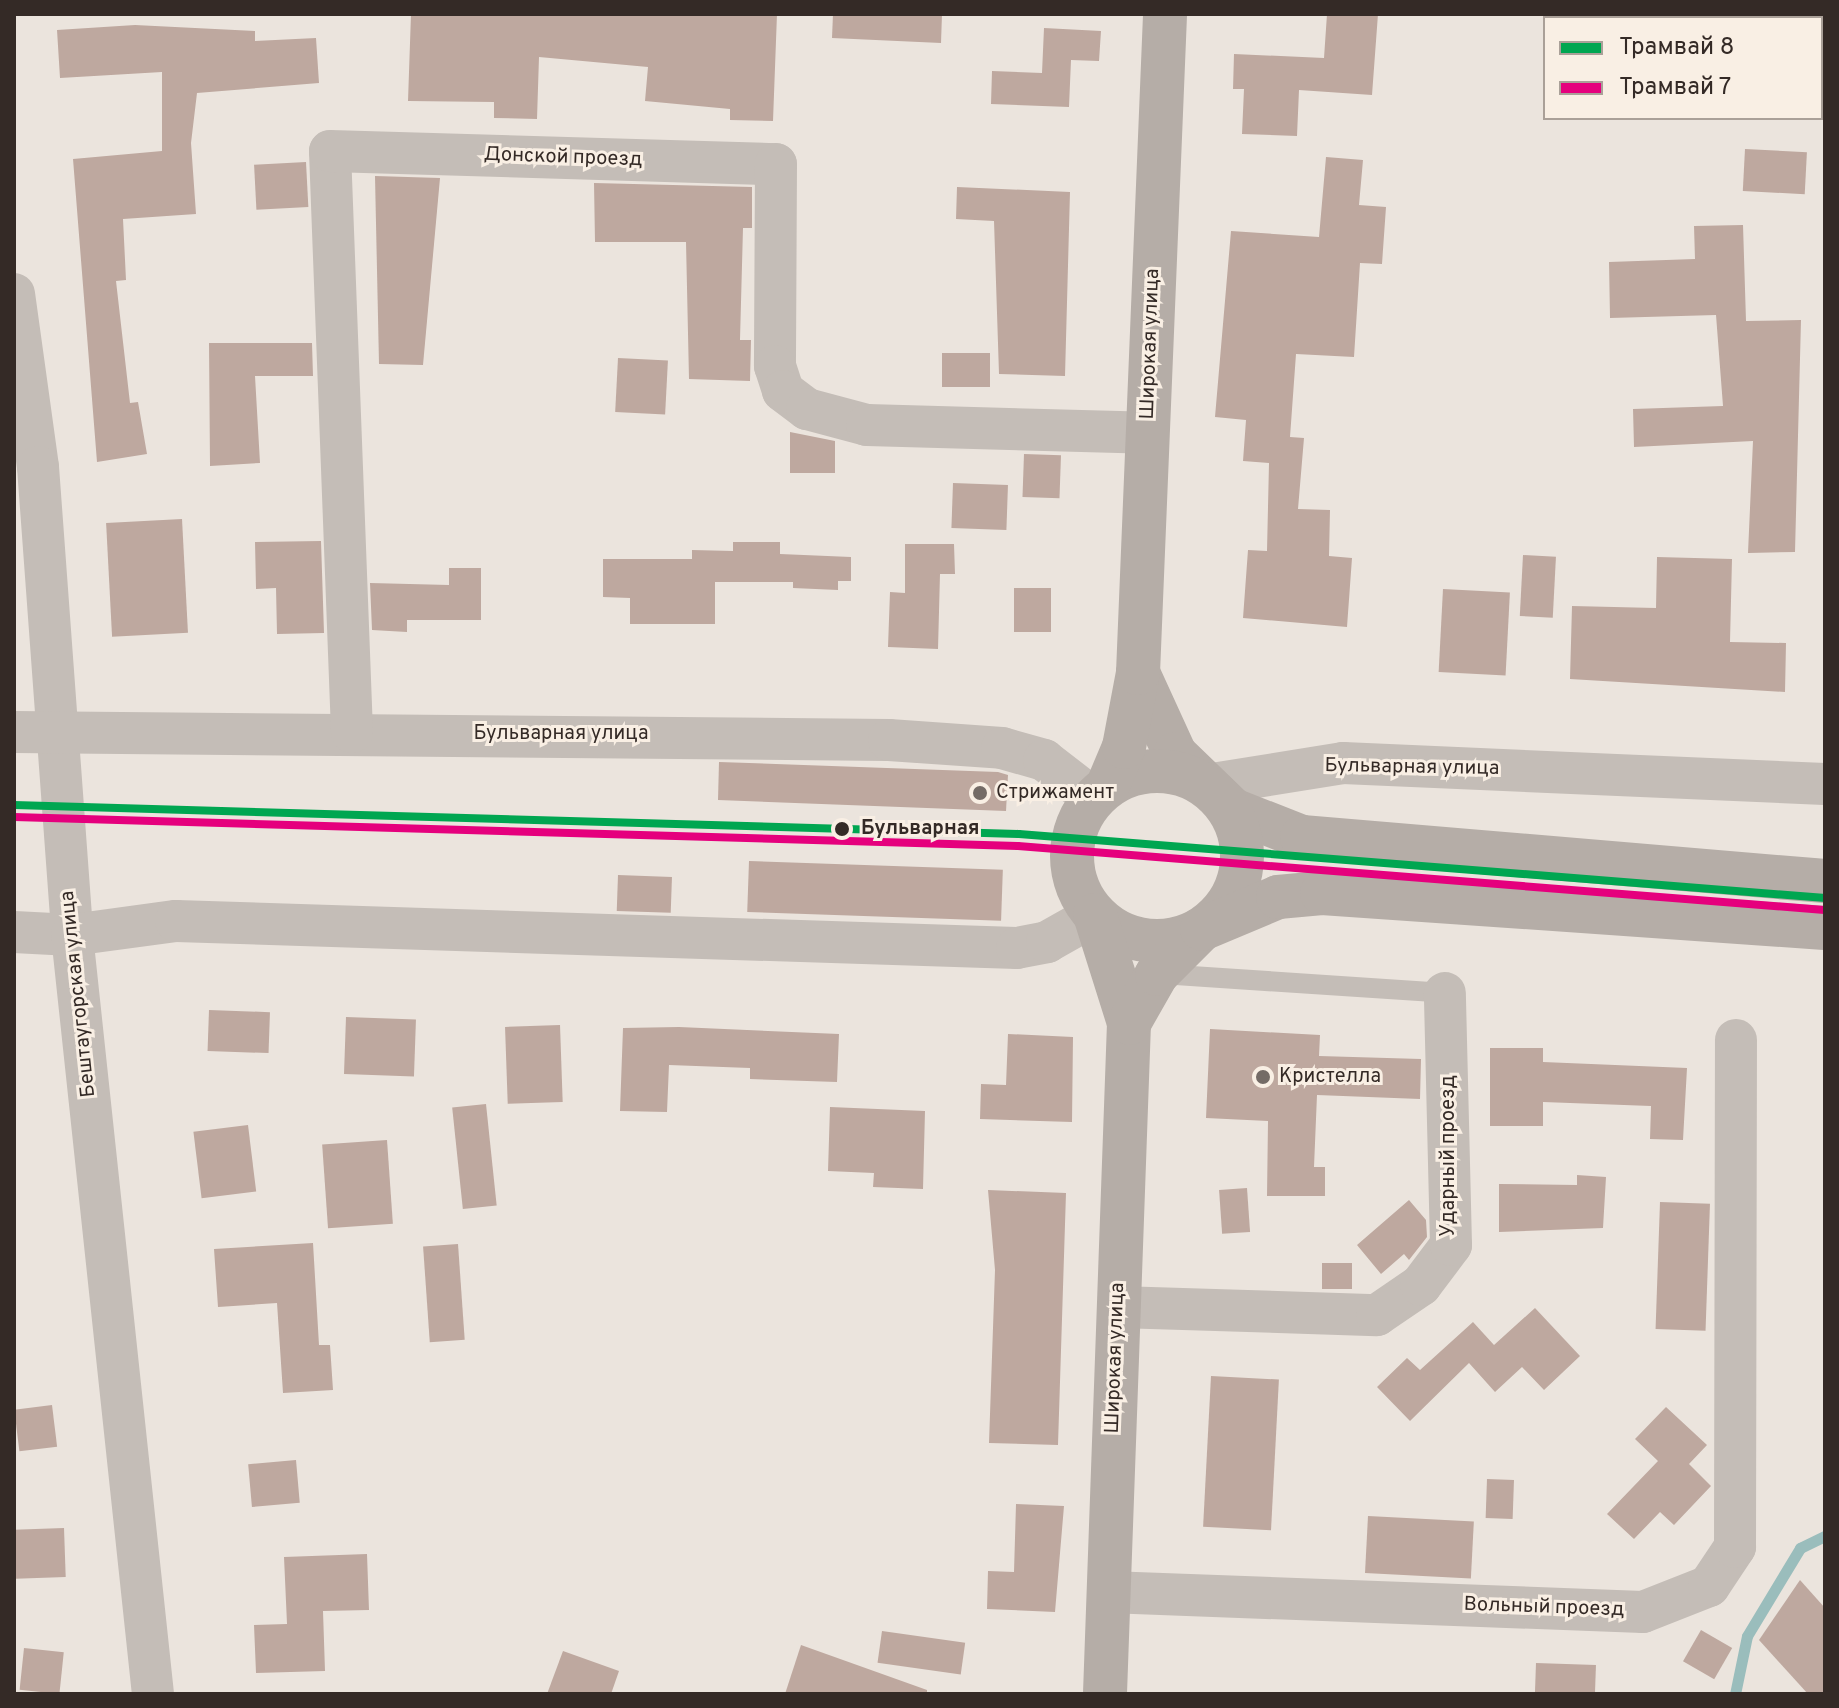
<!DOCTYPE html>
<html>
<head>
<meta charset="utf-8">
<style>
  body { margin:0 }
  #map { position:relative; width:1839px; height:1708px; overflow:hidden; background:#ebe4dd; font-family:Overpass,sans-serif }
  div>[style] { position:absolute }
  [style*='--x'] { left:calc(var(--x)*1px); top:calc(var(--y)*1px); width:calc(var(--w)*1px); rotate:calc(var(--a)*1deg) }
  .stream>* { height:11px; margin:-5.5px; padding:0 5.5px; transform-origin:5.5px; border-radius:5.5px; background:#9abdbc }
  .building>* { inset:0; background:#bea89f; transform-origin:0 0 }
  .lane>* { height:20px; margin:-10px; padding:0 10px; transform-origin:10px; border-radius:10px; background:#c4bdb7 }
  .street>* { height:42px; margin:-21px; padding:0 21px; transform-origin:21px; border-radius:21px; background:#c4bdb7 }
  .secondary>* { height:44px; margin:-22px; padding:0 22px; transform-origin:22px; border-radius:22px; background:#b5ada7 }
  .secondary>.ring { margin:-22px; padding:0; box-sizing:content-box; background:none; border:44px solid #b5ada7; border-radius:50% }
  .tram-1>* { height:8px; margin:-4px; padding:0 4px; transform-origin:4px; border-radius:4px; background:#00a651 }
  .tram-2>* { height:8px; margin:-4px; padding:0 4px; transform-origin:4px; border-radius:4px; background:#e5007d }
  .dots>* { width:22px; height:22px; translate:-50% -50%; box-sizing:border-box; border:4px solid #f9efe4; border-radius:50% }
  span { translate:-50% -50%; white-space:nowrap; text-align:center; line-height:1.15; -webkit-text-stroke:6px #f9efe4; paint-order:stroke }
  .street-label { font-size:20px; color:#342a26 }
  .poi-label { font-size:20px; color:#342a26 }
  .left { translate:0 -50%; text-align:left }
  .stop-label { font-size:20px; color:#342a26; font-weight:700 }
  .frame { position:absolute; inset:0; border:16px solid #342a26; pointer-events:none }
  .legend { position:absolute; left:1543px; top:16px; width:280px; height:104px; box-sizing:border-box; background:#f9efe4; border:2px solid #aaa098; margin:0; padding:10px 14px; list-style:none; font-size:24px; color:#342a26 }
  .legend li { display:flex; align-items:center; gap:16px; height:40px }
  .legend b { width:40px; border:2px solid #aaa098 }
</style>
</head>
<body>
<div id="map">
  <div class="stream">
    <i style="--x:1735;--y:1694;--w:59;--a:-78.3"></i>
    <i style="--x:1747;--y:1636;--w:103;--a:-58.9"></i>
    <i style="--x:1800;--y:1548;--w:28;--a:-26"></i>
  </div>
  <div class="building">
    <i style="clip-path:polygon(411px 14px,777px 14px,773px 121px,730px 120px,730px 109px,645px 101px,648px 67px,539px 57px,537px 119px,494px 118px,494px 102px,408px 101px)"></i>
    <i style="clip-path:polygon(833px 14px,942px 14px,941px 43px,832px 38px)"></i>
    <i style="clip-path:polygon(1327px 14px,1378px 14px,1372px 95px,1299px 90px,1297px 136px,1242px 134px,1244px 89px,1233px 89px,1234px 54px,1324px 58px)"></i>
    <i style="clip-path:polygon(135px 25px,255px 31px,255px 41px,316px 38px,319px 83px,197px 93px,191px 143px,196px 214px,123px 219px,126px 280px,116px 281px,130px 403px,138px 402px,147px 454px,97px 462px,73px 159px,162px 151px,162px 72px,60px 78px,57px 30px)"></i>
    <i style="clip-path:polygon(1044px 28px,1101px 31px,1099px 61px,1071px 60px,1069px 107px,991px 104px,992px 71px,1042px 73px)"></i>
    <i style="left:1745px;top:149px;width:62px;height:42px;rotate:3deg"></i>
    <i style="clip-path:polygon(1326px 157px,1363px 160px,1359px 205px,1386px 207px,1382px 264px,1360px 263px,1354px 357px,1296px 354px,1290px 437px,1304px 438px,1298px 509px,1330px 510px,1329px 556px,1352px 558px,1347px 627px,1243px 618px,1248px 550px,1267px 551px,1269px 463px,1243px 461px,1246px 420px,1215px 417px,1231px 231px,1319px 237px)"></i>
    <i style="left:306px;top:162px;width:45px;height:52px;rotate:87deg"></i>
    <i style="clip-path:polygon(375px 176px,440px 178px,423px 365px,379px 364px)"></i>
    <i style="clip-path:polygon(594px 183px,752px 187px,752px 228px,743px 228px,740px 340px,751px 340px,750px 381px,689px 379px,686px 242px,595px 242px)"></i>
    <i style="clip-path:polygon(957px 187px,1070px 192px,1065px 376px,999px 374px,994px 221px,956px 219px)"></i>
    <i style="clip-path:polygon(1743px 225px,1746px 321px,1801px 320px,1795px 552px,1748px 553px,1753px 441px,1634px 447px,1633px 409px,1723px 406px,1716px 315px,1610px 318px,1609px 262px,1695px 259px,1694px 226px)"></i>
    <i style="clip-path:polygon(209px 343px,312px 343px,313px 376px,255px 376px,260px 463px,210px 466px)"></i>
    <i style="left:942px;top:353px;width:48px;height:34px"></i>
    <i style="left:618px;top:358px;width:50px;height:54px;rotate:3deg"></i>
    <i style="clip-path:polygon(790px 432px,835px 441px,835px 473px,790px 473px)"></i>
    <i style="left:1024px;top:454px;width:37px;height:43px;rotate:2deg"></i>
    <i style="left:953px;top:483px;width:55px;height:45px;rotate:2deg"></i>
    <i style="left:182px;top:519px;width:114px;height:76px;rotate:87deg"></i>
    <i style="clip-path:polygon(321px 541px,324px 633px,277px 634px,276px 588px,256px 589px,255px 542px)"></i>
    <i style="clip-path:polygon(733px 542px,780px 542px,780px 554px,851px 557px,851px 581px,838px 581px,838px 590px,793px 588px,793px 582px,715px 582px,715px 624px,630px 624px,630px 598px,603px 597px,603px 559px,692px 559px,692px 550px,733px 551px)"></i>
    <i style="clip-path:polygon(905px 544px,954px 544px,955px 574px,940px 574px,938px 649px,888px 647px,890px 592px,905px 593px)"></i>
    <i style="left:1523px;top:555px;width:33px;height:61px;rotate:3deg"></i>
    <i style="clip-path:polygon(1657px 557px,1732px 559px,1730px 642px,1786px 643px,1785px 692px,1570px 679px,1572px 606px,1656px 608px)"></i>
    <i style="clip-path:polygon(449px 568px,481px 568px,481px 620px,407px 620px,407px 632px,372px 630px,370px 583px,449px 585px)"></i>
    <i style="left:1014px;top:588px;width:37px;height:44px"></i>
    <i style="left:1443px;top:589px;width:67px;height:83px;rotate:3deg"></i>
    <i style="clip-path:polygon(719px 762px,998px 772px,1008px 775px,1006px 811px,718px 800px)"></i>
    <i style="left:749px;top:861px;width:254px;height:51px;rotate:2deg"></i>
    <i style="left:618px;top:875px;width:54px;height:36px;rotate:2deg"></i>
    <i style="left:209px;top:1010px;width:61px;height:41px;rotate:2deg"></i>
    <i style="left:346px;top:1017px;width:70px;height:57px;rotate:2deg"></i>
    <i style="left:560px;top:1025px;width:77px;height:55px;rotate:88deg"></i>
    <i style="clip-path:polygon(679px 1027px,839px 1034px,837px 1082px,750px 1079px,750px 1068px,669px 1065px,667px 1112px,620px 1111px,623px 1028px)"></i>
    <i style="clip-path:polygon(1210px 1029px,1320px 1035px,1319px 1056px,1421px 1059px,1420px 1099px,1317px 1095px,1314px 1167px,1325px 1167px,1325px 1196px,1267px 1196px,1268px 1121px,1206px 1118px)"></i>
    <i style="clip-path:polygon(1008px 1034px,1073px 1037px,1072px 1122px,980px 1119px,981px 1084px,1006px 1085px)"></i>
    <i style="clip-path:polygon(1490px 1048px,1543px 1048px,1543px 1062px,1687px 1068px,1683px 1140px,1650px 1139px,1651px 1106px,1543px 1102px,1543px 1126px,1490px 1126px)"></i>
    <i style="left:486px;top:1104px;width:102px;height:34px;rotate:84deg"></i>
    <i style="clip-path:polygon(830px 1107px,925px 1111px,923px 1189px,873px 1187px,874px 1173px,828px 1171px)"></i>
    <i style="left:248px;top:1125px;width:67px;height:55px;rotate:83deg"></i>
    <i style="left:387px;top:1140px;width:84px;height:65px;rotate:86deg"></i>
    <i style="clip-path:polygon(1577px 1175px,1606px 1177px,1603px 1228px,1499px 1232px,1499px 1184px,1577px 1185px)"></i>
    <i style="left:1247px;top:1188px;width:44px;height:28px;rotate:86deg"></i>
    <i style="clip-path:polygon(988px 1190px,1066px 1193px,1058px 1445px,989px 1443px,995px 1270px)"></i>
    <i style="clip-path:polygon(1409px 1200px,1426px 1220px,1427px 1237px,1409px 1260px,1404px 1254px,1381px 1274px,1357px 1245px)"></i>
    <i style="left:1660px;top:1202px;width:50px;height:127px;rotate:2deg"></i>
    <i style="clip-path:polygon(313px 1243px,319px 1345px,330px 1345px,333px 1390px,283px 1393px,277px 1303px,218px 1307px,214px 1249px)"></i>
    <i style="left:458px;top:1244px;width:96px;height:35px;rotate:86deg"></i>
    <i style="left:1322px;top:1263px;width:30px;height:26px"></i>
    <i style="clip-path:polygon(1535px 1308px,1580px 1356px,1544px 1390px,1522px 1367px,1495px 1392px,1469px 1363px,1410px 1421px,1377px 1387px,1407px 1358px,1420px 1370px,1473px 1322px,1494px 1345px)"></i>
    <i style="left:1211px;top:1376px;width:68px;height:151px;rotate:3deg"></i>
    <i style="left:52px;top:1405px;width:42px;height:38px;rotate:83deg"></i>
    <i style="clip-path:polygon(1666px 1407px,1707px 1445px,1689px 1464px,1711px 1486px,1674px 1525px,1660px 1512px,1634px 1539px,1607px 1514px,1658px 1461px,1635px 1439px)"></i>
    <i style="left:296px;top:1460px;width:43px;height:48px;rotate:85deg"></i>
    <i style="left:1487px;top:1479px;width:27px;height:39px;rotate:2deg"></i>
    <i style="clip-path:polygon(1016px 1504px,1064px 1506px,1055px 1612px,987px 1609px,988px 1571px,1014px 1572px)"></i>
    <i style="left:1368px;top:1516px;width:106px;height:57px;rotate:3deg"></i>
    <i style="left:64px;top:1528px;width:49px;height:50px;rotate:88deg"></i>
    <i style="clip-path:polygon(367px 1554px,369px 1610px,323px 1611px,325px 1671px,256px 1673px,254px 1625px,287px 1624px,284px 1557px)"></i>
    <i style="clip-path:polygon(1800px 1580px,1825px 1608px,1825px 1694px,1808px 1694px,1759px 1640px)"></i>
    <i style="left:1701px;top:1630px;width:36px;height:36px;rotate:30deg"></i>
    <i style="left:882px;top:1631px;width:84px;height:32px;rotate:8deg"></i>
    <i style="clip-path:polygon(801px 1645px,927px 1690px,927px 1694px,785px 1694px)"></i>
    <i style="left:24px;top:1648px;width:40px;height:42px;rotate:6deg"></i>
    <i style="clip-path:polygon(563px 1651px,619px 1671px,611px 1694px,547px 1694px)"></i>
    <i style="left:1536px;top:1663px;width:60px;height:31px;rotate:2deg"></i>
  </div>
  <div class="lane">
    <i style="--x:1161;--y:974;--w:285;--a:3.8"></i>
  </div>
  <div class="street">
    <i style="--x:14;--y:294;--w:175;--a:82.1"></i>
    <i style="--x:38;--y:467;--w:469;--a:85.8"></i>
    <i style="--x:72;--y:935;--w:763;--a:83.91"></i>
    <i style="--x:14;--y:732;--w:875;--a:0.52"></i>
    <i style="--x:889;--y:740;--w:113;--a:4"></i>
    <i style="--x:1002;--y:748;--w:44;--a:15.9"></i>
    <i style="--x:1044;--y:760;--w:62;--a:37.8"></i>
    <i style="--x:352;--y:732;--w:581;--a:-92.17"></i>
    <i style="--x:330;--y:151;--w:446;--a:1.7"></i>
    <i style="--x:776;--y:164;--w:202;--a:90.3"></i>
    <i style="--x:775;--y:366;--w:26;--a:72"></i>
    <i style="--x:783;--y:391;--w:30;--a:37"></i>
    <i style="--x:807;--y:409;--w:62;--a:14.9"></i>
    <i style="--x:867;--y:425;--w:280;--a:1.6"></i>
    <i style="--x:1206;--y:785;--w:139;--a:-9.1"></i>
    <i style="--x:1343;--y:763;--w:482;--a:2.5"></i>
    <i style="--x:14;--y:932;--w:58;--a:3"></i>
    <i style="--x:72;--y:935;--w:105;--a:-7.7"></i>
    <i style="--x:176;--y:921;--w:841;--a:1.84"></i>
    <i style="--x:1017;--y:948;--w:31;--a:-11"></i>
    <i style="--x:1047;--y:942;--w:55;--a:-29.4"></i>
    <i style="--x:1118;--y:1307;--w:259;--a:1.8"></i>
    <i style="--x:1377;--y:1315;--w:53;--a:-34.3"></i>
    <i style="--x:1421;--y:1285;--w:50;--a:-53.1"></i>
    <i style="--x:1451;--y:1245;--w:252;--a:-91.4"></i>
    <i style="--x:1108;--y:1592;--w:535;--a:2.14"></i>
    <i style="--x:1643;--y:1612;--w:71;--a:-21.5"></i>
    <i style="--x:1709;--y:1586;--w:47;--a:-56.3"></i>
    <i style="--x:1735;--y:1547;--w:507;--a:-89.89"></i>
  </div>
  <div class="secondary">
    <i style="--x:1138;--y:673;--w:89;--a:65.4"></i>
    <i style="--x:1175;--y:754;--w:81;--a:44"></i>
    <i style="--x:1233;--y:810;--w:74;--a:21.4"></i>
    <i style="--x:1302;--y:837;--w:525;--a:4.81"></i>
    <i class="ring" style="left:1072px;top:771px;width:126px;height:126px"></i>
    <i style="--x:1108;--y:785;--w:41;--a:-67.2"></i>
    <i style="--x:1124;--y:747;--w:75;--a:-79.3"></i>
    <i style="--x:1138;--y:673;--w:660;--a:-87.65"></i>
    <i style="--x:1095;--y:915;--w:113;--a:72.5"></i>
    <i style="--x:1129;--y:1023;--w:671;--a:92.05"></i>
    <i style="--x:1129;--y:1023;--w:56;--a:-60.3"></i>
    <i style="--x:1157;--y:974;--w:64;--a:-45"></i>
    <i style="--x:1202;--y:929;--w:82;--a:-22.8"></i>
    <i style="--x:1278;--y:897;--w:44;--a:-5.2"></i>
    <i style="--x:1322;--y:893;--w:504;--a:3.98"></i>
  </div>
  <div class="tram-1">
    <i style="--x:14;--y:805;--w:1005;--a:1.65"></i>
    <i style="--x:1019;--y:834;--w:809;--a:4.54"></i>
  </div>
  <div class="tram-2">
    <i style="--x:14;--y:817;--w:1004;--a:1.65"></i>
    <i style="--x:1018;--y:846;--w:809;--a:4.54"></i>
  </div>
  <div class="dots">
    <i style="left:980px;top:793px;background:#746b66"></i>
    <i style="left:842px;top:829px;background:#342a26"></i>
    <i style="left:1263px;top:1077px;background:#746b66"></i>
  </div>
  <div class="street-label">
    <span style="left:563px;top:158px;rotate:2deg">Донской проезд</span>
    <span style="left:1151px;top:344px;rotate:-88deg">Широкая улица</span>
    <span style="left:561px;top:734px">Бульварная улица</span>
    <span style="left:1412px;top:768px;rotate:1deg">Бульварная улица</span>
    <span style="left:79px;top:994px;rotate:-96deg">Бештаугорская улица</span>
    <span style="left:1449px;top:1156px;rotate:-90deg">Ударный проезд</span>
    <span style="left:1116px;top:1358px;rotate:-88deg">Широкая улица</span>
    <span style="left:1544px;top:1608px;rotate:2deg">Вольный проезд</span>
  </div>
  <div class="poi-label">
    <span class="left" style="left:996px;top:793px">Стрижамент</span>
    <span class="left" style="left:1279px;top:1077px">Кристелла</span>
  </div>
  <div class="stop-label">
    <span class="left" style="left:861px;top:829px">Бульварная</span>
  </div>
  <div class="frame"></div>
  <ul class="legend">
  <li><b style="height:10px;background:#00a651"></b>Трамвай 8</li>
  <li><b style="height:10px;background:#e5007d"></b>Трамвай 7</li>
  </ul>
</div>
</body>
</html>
